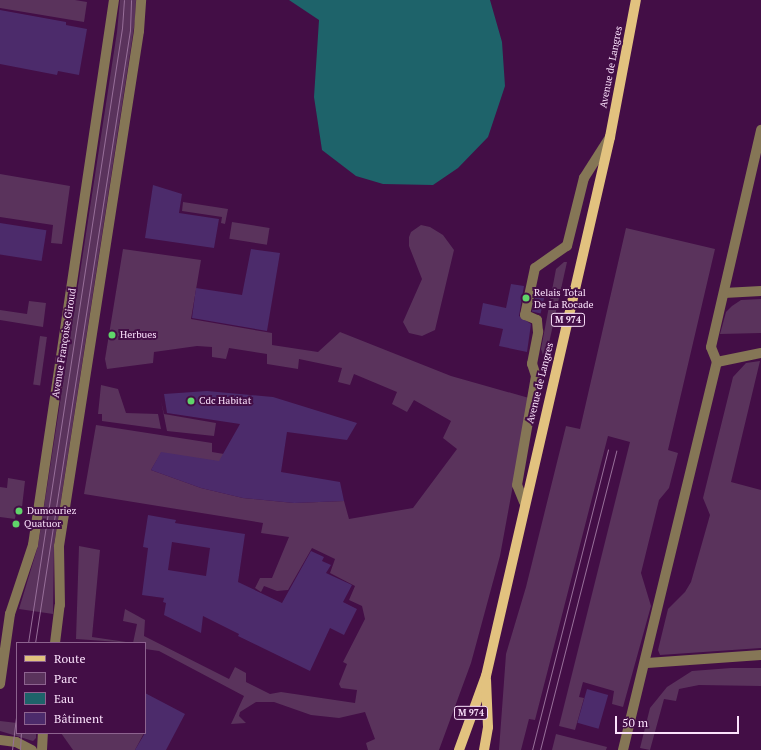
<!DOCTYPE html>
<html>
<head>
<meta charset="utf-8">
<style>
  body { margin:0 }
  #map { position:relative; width:761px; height:750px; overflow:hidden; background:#430e46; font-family:"PT Serif",serif }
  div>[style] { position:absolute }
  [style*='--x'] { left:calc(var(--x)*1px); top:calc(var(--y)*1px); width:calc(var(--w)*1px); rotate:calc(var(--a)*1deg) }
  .green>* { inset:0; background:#5a335c; transform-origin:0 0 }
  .water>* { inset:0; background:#1e636a }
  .building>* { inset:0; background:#4c2b6b; transform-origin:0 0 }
  .minor>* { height:10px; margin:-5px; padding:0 5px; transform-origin:5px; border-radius:5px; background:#857656 }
  .major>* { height:10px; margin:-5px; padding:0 5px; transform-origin:5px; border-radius:5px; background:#e2c27f }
  .tram>* { height:1px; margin:-0.5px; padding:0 0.5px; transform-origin:0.5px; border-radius:0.5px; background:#976f99 }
  .dots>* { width:11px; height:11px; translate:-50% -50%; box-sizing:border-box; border:2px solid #430e46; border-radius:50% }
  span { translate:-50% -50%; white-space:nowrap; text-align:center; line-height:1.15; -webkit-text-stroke:4px #430e46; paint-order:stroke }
  .shield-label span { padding:1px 3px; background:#430e46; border:1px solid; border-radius:3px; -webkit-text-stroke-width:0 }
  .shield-label { font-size:9px; color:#fbe2fc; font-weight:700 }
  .street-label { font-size:10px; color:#fbe2fc }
  .poi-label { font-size:10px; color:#fbe2fc }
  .left { translate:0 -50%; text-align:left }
  .legend { position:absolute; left:16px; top:642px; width:130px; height:92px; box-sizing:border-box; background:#430e46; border:1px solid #8d638f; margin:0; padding:5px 7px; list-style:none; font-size:12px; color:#fbe2fc }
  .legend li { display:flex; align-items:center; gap:8px; height:20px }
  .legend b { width:20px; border:1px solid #8d638f }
  .scale { position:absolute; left:615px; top:716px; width:124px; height:18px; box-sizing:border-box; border:2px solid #fbe2fc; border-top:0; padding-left:5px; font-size:12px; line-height:14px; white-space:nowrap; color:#fbe2fc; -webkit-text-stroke:3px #430e46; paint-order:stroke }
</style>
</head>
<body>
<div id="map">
  <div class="green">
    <i style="clip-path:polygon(0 0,75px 0,87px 2px,84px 22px,0 8px)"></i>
    <i style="clip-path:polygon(120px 0,136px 0,135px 21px,54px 545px,53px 614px,19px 609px,38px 546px,117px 32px)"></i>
    <i style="clip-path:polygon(0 174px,70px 186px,62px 244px,51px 243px,53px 225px,0 217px)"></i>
    <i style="clip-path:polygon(183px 202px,228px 209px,225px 224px,221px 223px,222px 217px,182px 211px)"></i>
    <i style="left:232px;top:222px;width:38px;height:17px;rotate:9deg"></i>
    <i style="clip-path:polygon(421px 225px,430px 227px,443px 235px,454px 250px,435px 330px,422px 336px,409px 333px,403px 322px,422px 279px,409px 246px,409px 237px,411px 232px)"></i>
    <i style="clip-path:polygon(626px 228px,715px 249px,668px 450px,678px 453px,669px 488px,659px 500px,641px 573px,651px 606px,623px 707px,612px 704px,614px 691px,583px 682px,579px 697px,584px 698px,575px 730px,559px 726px,630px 442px,608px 436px,535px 720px,529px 719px,521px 750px,499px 750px,506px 654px,526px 587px,566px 426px,580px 429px)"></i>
    <i style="clip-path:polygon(123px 249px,201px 260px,191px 319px,272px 333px,272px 345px,318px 352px,340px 332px,451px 376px,529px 398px,500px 556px,471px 663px,439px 750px,368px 750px,366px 743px,375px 739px,365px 712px,339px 718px,311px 715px,274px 702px,256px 702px,240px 712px,239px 716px,246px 723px,231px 724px,244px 696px,159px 651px,145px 649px,145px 643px,133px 643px,137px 624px,123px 621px,125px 609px,145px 620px,144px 636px,229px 679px,235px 667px,246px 673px,246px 682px,270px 694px,281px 692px,355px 703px,357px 690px,341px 688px,339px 684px,347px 664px,343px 662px,365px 619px,362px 606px,349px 600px,355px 586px,330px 573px,335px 559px,312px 548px,288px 590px,277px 591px,264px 586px,261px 592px,255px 588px,260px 578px,272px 578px,289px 537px,261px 533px,263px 523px,84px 494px,96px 425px,212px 443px,212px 452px,236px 456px,235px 464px,161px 453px,151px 470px,201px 488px,243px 498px,294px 503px,344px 501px,349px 519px,413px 508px,457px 449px,443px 438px,451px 421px,414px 400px,407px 412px,392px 404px,397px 392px,354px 374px,350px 385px,338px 382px,342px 368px,299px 359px,298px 369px,267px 364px,267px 354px,229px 348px,226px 359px,212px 357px,212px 347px,197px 346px,154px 352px,153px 363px,107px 369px,105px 359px)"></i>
    <i style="clip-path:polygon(564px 262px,567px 262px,545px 361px,541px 349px,556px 269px)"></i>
    <i style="clip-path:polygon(761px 299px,761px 333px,720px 334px,726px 312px,732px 306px,741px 300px)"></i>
    <i style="clip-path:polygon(29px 301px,46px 303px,43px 327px,0 320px,0 310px,27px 314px)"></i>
    <i style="left:40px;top:336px;width:7px;height:49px;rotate:8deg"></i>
    <i style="clip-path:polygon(760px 361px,731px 482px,761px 490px,761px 648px,660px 655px,658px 650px,668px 609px,685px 592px,691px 582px,710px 515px,703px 498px,733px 377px,746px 363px)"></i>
    <i style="clip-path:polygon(101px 385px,118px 389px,126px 413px,158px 414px,161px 429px,102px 421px,102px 414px,98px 414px)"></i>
    <i style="clip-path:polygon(161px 401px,164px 414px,216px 423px,214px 436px,167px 431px)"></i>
    <i style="clip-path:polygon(8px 478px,25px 481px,22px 507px,17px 506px,15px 519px,0 517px,0 487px,7px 488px)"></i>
    <i style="clip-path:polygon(79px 546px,100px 550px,92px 637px,133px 643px,76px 639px)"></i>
    <i style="clip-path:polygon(731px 668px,761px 668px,761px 686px,699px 685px,679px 689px,676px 701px,664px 699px,650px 750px,640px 748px,650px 708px,667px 687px,692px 671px)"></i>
    <i style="clip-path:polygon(0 721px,17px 723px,17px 733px,36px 733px,36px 738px,33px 741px,0 731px)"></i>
    <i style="clip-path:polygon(61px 733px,144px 733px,135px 750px,73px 750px)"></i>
    <i style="clip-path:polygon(556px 734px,607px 747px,606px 750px,552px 750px)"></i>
  </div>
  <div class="water">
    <i style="clip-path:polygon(289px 0,490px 0,502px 42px,505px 86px,488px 137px,458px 168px,433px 185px,383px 184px,356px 176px,322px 150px,314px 97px,319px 20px)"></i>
  </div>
  <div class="building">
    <i style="clip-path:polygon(0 10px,66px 22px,66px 25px,87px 29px,79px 75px,58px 71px,57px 75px,0 64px)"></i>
    <i style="clip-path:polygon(153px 185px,182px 194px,179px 213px,219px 219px,214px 248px,145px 238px)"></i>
    <i style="left:0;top:223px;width:47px;height:31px;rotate:9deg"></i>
    <i style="clip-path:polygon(251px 249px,280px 253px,267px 331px,192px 318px,196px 288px,242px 295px)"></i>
    <i style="clip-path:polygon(511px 284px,524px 286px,519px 316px,531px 324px,527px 352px,499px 346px,503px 329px,479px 324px,483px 303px,506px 308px)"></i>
    <i style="left:537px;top:289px;width:9px;height:23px;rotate:13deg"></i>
    <i style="clip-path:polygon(207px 391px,273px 397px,357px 423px,347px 440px,287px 432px,281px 472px,340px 482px,344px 501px,294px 503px,243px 498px,201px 488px,151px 470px,161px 452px,219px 461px,240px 424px,167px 413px,164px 394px)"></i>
    <i style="clip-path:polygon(evenodd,148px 515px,176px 520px,175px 523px,245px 534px,238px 582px,282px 603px,311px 551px,324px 557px,322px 561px,331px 565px,326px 573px,352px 585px,343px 602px,357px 609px,344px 635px,330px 628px,310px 671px,238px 636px,239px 634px,203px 616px,201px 633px,164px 615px,166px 603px,163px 602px,164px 598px,142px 595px,148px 548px,143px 547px,148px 515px,172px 542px,210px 548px,206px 576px,168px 570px,172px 542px)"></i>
    <i style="left:587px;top:689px;width:22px;height:35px;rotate:16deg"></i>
    <i style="clip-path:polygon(145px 693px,185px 714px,166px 750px,135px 750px,145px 733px)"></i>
  </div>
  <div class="minor">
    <i style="--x:724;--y:293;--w:37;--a:-3"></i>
    <i style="--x:717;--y:362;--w:16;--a:-112"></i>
    <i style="--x:711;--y:347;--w:223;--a:-77"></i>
    <i style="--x:524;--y:502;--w:18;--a:-112"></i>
    <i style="--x:517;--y:485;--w:111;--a:-80.1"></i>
    <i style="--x:536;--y:376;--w:13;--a:-108"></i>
    <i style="--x:532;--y:364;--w:33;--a:-79"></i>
    <i style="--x:538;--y:332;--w:12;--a:-95"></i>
    <i style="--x:537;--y:320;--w:13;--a:-157"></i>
    <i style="--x:525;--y:315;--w:48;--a:-78"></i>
    <i style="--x:535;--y:268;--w:39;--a:-35"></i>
    <i style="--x:567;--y:246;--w:70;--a:-76"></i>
    <i style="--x:584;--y:178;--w:49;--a:-57.6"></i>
    <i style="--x:55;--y:643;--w:38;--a:-83"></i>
    <i style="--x:60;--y:605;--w:59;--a:-91"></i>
    <i style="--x:59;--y:546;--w:521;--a:-81.17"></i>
    <i style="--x:139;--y:31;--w:31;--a:-86"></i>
    <i style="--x:647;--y:663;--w:114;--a:-4"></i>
    <i style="--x:0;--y:684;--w:71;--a:-81.9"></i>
    <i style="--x:10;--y:614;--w:73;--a:-71.6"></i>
    <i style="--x:33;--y:545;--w:551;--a:-81.55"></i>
    <i style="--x:0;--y:740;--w:16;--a:7"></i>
    <i style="--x:16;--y:742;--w:18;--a:27"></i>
    <i style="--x:42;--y:750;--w:17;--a:-87"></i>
    <i style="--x:623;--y:750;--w:399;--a:-76.4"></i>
    <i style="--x:717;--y:362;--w:45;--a:-11.6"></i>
  </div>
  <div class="major">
    <i style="--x:459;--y:750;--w:79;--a:-70"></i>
    <i style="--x:486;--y:676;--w:553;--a:-77.04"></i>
    <i style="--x:610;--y:137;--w:139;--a:-79.3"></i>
    <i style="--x:484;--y:750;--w:23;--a:-80"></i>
    <i style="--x:488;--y:727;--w:47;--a:-92.4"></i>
  </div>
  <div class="tram">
    <i style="--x:28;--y:643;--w:622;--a:-81.31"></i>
    <i style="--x:122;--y:28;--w:28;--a:-86"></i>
    <i style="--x:35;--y:643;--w:620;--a:-81.19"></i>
    <i style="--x:130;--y:30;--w:30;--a:-88"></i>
    <i style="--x:12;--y:750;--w:39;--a:-83"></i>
    <i style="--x:20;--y:750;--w:17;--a:-87"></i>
    <i style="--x:532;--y:750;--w:310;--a:-75.8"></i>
    <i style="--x:540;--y:750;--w:309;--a:-75.7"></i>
  </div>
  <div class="dots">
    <i style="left:526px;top:298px;background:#60d56a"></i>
    <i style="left:112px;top:335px;background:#60d56a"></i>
    <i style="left:191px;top:401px;background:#60d56a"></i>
    <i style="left:19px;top:511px;background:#60d56a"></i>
    <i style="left:16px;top:524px;background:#60d56a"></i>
  </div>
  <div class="shield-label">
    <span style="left:568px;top:320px">M 974</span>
    <span style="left:471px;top:713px">M 974</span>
  </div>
  <div class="street-label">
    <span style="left:611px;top:67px;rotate:-79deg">Avenue de Langres</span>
    <span style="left:64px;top:343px;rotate:-81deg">Avenue Françoise Giroud</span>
    <span style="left:540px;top:383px;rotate:-76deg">Avenue de Langres</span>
  </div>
  <div class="poi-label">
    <span class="left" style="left:534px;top:298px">Relais Total<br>De La Rocade</span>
    <span class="left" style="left:120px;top:335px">Herbues</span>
    <span class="left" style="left:199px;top:401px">Cdc Habitat</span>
    <span class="left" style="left:27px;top:511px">Dumouriez</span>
    <span class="left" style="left:24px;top:524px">Quatuor</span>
  </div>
  <ul class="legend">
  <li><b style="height:5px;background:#e2c27f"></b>Route</li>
  <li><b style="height:11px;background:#5a335c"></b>Parc</li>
  <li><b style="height:11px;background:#1e636a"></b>Eau</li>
  <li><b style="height:11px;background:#4c2b6b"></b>Bâtiment</li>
  </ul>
  <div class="scale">50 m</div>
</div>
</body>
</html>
